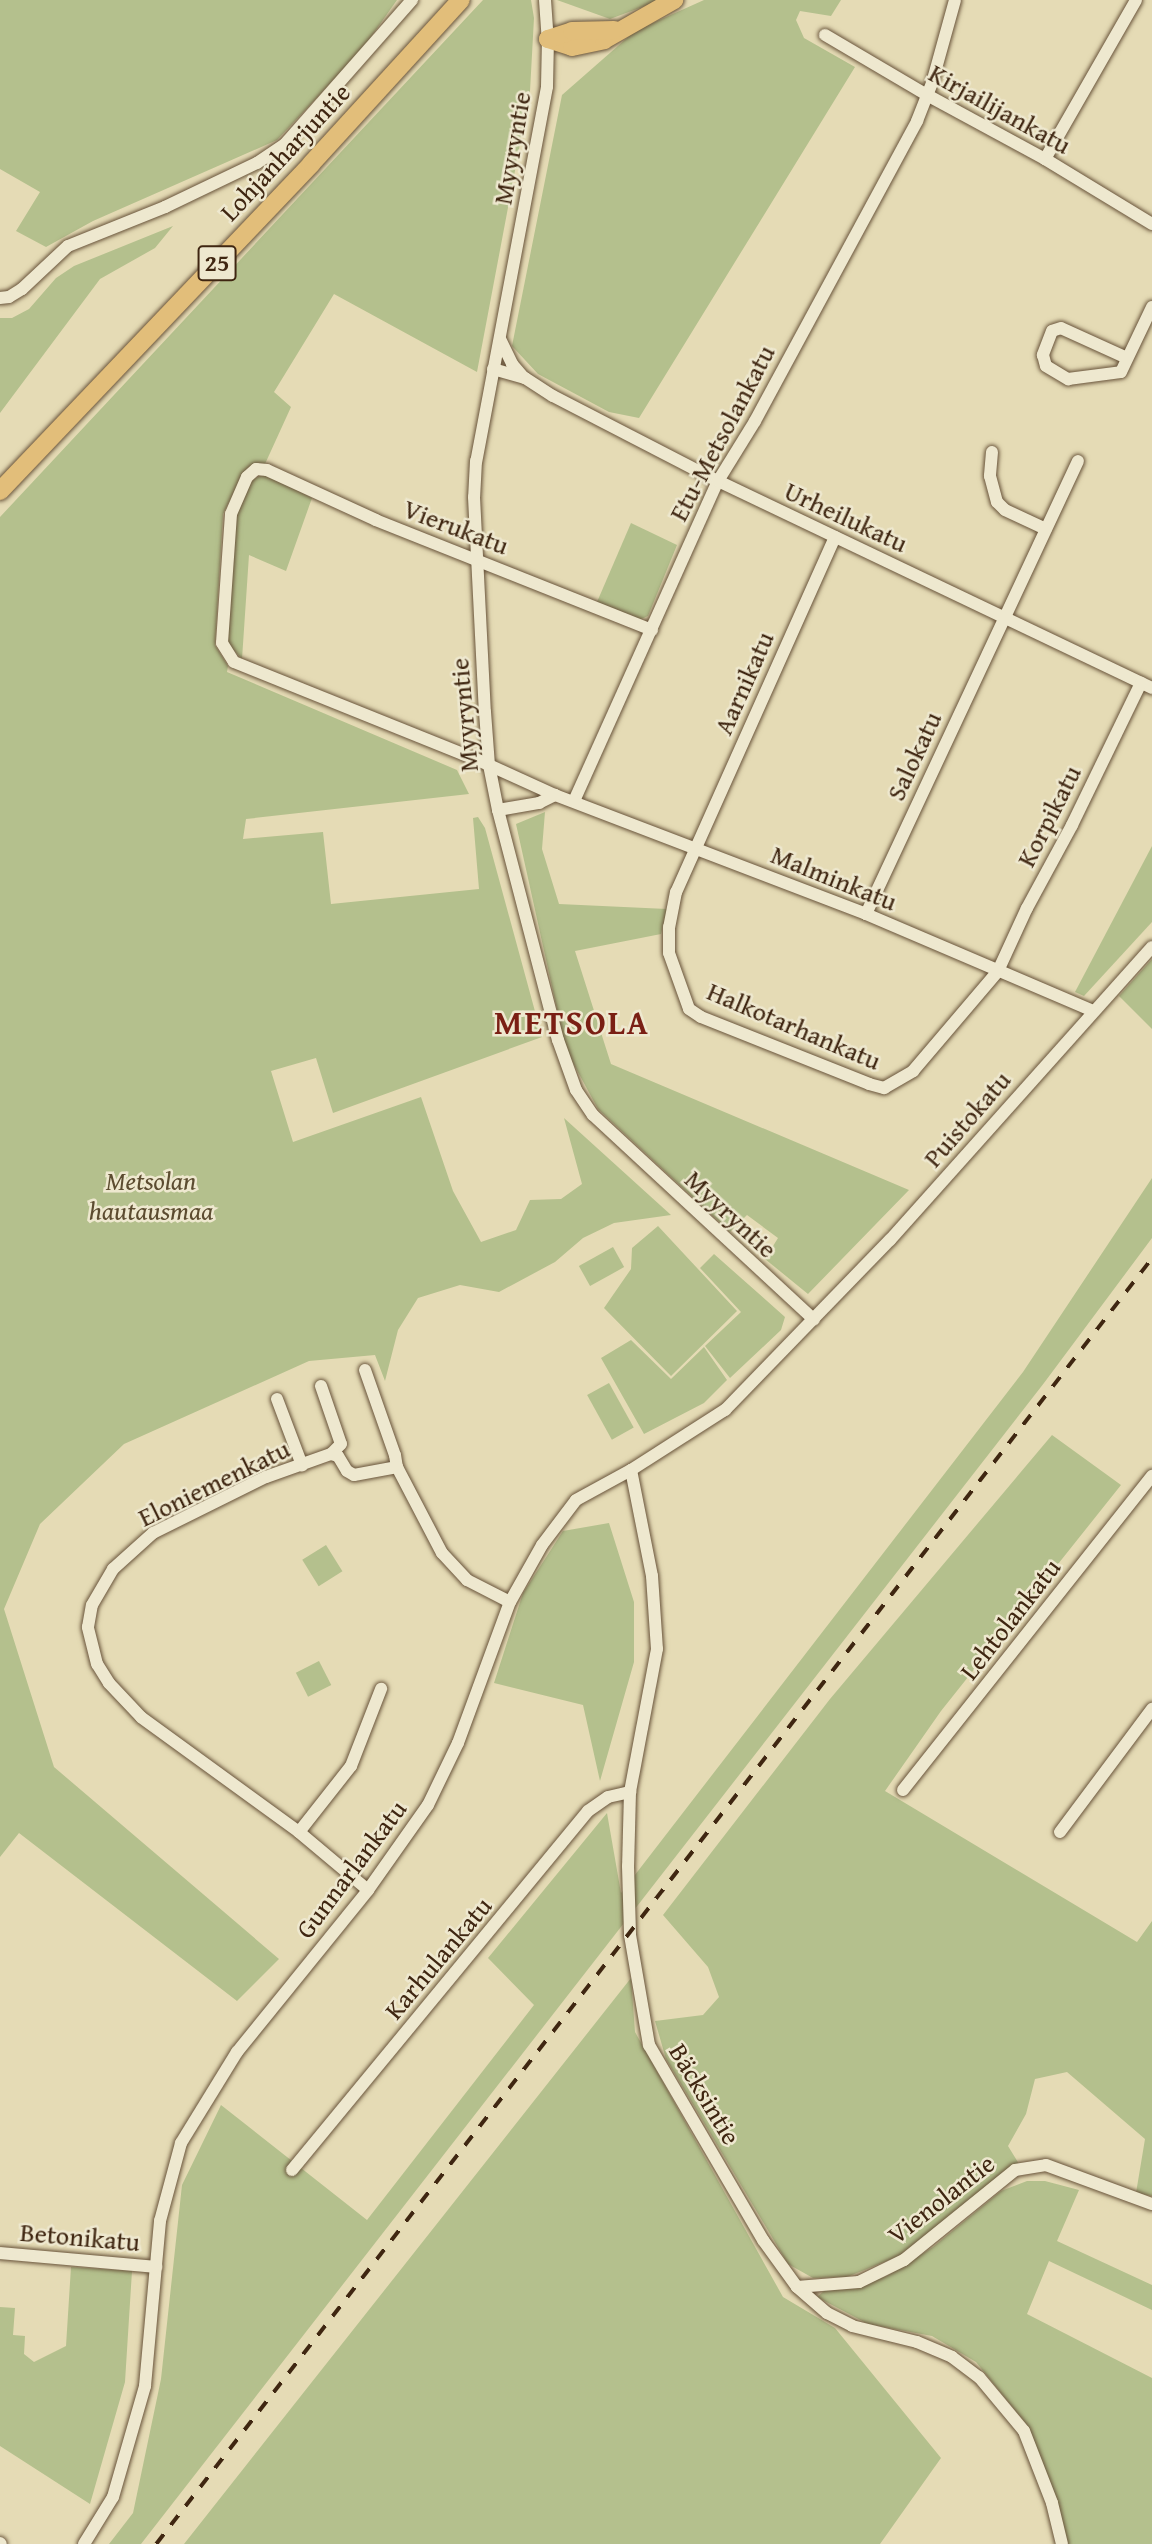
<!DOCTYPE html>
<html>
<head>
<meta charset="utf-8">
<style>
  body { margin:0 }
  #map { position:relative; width:1152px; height:2544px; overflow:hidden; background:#e5dbb5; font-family:"Gentium Book Plus",serif }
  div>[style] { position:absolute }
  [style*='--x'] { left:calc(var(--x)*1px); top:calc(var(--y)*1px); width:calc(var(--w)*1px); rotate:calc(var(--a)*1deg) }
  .green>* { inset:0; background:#b4c08d; transform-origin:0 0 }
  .roads { filter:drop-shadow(0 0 2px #68533a) drop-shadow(0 0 2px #68533a) }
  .minor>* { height:12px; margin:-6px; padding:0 6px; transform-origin:6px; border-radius:6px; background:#eee8cf }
  .highway>* { height:18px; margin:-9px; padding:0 9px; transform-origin:9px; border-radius:9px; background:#e2be7a }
  .rail>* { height:3.5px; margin-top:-1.75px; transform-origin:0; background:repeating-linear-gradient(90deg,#3f2611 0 12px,transparent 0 24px) }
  span { translate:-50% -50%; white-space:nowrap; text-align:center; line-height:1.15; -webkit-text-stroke:5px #eee8cf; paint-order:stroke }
  .shield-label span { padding:2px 5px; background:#eee8cf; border:2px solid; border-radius:5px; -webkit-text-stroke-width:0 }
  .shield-label { font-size:24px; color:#3f2611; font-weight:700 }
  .street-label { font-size:26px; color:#3f2611 }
  .park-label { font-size:26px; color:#5c4c30; font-style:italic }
  .district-label { font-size:33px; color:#7a1f14; font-weight:700; letter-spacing:2px }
</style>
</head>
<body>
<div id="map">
  <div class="green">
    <i style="clip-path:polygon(0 0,397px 0,361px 51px,277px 140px,93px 221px,46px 247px,16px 231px,40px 192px,0 169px)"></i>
    <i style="clip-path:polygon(483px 0,531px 0,534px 18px,530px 91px,477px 372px,334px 294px,274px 392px,291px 407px,265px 464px,256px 463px,244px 472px,223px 514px,215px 645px,228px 666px,227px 672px,457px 770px,469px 794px,246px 819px,243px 839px,323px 832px,331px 904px,479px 889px,473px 818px,478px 817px,485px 828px,542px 1037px,333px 1113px,316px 1058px,271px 1071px,293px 1142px,421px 1097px,453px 1191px,481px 1242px,516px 1230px,530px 1200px,561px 1199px,582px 1184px,564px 1118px,671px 1215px,614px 1223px,583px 1238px,555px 1262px,499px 1292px,460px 1285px,418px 1298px,398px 1330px,385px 1381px,375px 1355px,309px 1361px,124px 1444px,40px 1524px,4px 1609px,54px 1767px,279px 1959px,237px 2001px,19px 1833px,0 1857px,0 517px)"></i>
    <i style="clip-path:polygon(557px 0,661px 0,610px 19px)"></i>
    <i style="clip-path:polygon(704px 0,841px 0,831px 16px,800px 11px,796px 20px,804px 38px,855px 67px,639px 418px,609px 412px,538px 374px,512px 346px,562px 95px,635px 31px)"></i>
    <i style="clip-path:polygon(173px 226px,155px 248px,100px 279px,0 413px,0 318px,12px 318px,29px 309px,56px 278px,74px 266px)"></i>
    <i style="clip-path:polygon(260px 476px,270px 476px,312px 498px,286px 571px,249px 555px,242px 659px,228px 644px,236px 513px,252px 480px)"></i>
    <i style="clip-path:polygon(631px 523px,677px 545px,648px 616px,637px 621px,597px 602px)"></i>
    <i style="clip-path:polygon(545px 812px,542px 849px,559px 904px,667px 909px,661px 934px,575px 951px,611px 1064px,909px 1190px,808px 1294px,765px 1259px,778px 1238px,747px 1215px,730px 1232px,598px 1109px,566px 1050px,516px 824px)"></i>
    <i style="clip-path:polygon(1152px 846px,1152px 922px,1084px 996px,1075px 992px)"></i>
    <i style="clip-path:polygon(1152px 959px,1152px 1029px,1119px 996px)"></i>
    <i style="clip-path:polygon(1152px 1178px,1152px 1238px,1044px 1383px,141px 2544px,109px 2544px,133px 2513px,161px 2379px,182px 2185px,221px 2105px,367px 2220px,534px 2005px,488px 1958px,607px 1813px,621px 1893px,1023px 1372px)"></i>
    <i style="clip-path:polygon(658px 1226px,737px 1311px,671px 1376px,604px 1308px,631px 1269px,632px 1248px)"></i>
    <i style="left:613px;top:1247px;width:23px;height:39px;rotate:61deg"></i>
    <i style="clip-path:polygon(714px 1254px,785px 1317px,781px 1330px,730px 1378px,705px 1346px,741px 1312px,700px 1268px)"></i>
    <i style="clip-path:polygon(631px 1340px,671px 1379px,704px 1347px,727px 1380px,704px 1403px,644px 1434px,601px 1358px)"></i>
    <i style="left:609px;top:1383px;width:51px;height:25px;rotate:61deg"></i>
    <i style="clip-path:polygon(1052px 1435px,1121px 1485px,941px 1711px,885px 1791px,1137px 1942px,1152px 1921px,1152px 2196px,1136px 2193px,1145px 2139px,1067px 2072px,1035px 2079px,1026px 2114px,1008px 2146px,1019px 2164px,1007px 2169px,899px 2256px,847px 2277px,813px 2278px,788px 2264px,666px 2059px,655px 2021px,703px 2015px,719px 1997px,708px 1967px,663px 1915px,830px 1699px)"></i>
    <i style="clip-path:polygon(609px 1523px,634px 1602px,634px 1662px,600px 1781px,583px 1705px,494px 1683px,523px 1593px,563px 1531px)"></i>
    <i style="left:326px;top:1545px;width:31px;height:28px;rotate:58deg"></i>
    <i style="left:319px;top:1661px;width:27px;height:26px;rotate:63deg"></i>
    <i style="clip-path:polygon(631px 1978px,635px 2032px,783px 2297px,835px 2328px,941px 2458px,880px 2544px,184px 2544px)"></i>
    <i style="clip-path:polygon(1027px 2181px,1045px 2181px,1079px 2190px,1057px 2241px,1152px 2285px,1152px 2310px,1049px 2261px,1027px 2314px,1152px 2378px,1152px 2544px,1066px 2544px,1027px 2425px,976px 2362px,932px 2336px,868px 2324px,817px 2297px,824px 2291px,850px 2289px,887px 2276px,933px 2247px,1001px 2191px)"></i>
    <i style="clip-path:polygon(71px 2267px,132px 2271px,125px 2382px,90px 2504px,0 2446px,0 2307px,15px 2308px,13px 2335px,25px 2336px,24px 2354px,34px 2362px,66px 2346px)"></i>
  </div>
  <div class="roads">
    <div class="minor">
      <i style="--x:545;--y:0;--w:39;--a:86"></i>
      <i style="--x:548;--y:39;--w:48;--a:91.2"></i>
      <i style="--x:547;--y:87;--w:381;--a:100.7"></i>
      <i style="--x:476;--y:461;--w:36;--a:93"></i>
      <i style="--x:474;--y:497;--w:215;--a:87.1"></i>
      <i style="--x:485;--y:712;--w:53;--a:85.7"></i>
      <i style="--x:489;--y:765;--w:46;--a:78.7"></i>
      <i style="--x:498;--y:810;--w:238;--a:75.4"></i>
      <i style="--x:558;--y:1040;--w:53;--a:70.2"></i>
      <i style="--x:576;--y:1090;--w:30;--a:56"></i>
      <i style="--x:593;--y:1115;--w:301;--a:42.8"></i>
      <i style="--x:825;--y:35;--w:118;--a:30.5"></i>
      <i style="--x:927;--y:95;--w:134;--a:28.5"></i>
      <i style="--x:1045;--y:159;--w:125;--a:31.3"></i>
      <i style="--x:1045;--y:159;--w:183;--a:-60.2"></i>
      <i style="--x:0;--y:298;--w:9;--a:-6"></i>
      <i style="--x:9;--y:297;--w:15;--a:-32"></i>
      <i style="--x:22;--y:289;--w:63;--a:-43.1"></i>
      <i style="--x:68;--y:246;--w:105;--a:-21.9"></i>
      <i style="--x:165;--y:207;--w:102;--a:-25.6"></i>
      <i style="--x:257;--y:163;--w:34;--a:-34"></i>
      <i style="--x:285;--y:144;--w:192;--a:-48.6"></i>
      <i style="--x:500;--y:339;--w:28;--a:64"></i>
      <i style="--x:512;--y:364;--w:18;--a:49"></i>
      <i style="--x:1127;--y:358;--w:72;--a:-155.6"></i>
      <i style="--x:1061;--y:328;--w:9;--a:162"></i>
      <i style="--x:1052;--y:331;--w:26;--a:111"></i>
      <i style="--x:1043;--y:355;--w:11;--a:75"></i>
      <i style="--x:1046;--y:366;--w:26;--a:31"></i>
      <i style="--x:1068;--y:379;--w:53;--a:-7.5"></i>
      <i style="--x:1121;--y:372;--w:72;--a:-64.5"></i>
      <i style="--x:493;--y:369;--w:33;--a:16"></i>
      <i style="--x:525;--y:378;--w:33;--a:33"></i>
      <i style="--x:553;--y:396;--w:186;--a:27.3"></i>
      <i style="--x:718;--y:481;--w:481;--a:25.5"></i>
      <i style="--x:992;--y:452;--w:24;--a:95"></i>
      <i style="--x:990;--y:476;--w:27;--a:75"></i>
      <i style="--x:997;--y:502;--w:11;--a:45"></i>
      <i style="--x:1005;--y:510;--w:45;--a:24.9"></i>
      <i style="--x:835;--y:537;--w:389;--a:114.1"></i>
      <i style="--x:676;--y:892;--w:36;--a:101"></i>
      <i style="--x:669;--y:927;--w:26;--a:90"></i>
      <i style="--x:669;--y:953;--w:59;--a:70.3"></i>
      <i style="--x:689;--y:1009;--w:14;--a:34"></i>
      <i style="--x:701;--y:1017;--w:181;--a:21.7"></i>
      <i style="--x:869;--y:1084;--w:16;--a:15"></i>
      <i style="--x:884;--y:1088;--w:34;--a:-30"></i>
      <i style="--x:913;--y:1071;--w:131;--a:-49.6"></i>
      <i style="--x:998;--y:971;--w:69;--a:-65.3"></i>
      <i style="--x:1027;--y:908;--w:94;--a:-61.5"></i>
      <i style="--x:1072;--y:825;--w:158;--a:-64.1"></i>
      <i style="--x:652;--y:630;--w:297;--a:-158.3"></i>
      <i style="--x:376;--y:520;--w:120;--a:-155.4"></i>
      <i style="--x:267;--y:470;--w:11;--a:-175"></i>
      <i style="--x:256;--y:469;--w:12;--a:138"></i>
      <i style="--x:247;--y:477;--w:40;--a:113.4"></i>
      <i style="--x:231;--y:514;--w:129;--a:94"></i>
      <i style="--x:222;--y:643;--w:22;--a:58"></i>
      <i style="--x:234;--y:662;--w:265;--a:21.9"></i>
      <i style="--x:480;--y:761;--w:82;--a:24.4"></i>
      <i style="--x:555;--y:795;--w:333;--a:20.9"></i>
      <i style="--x:866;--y:914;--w:247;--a:23.1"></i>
      <i style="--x:574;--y:801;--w:351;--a:-65.8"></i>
      <i style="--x:718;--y:481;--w:70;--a:-58.3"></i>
      <i style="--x:755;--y:421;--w:341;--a:-61.6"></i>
      <i style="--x:917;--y:121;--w:41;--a:-68.5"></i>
      <i style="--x:932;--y:83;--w:86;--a:-74.5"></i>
      <i style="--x:498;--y:810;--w:42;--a:-9.7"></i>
      <i style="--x:539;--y:803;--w:18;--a:-27"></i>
      <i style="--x:866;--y:914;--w:500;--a:-64.92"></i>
      <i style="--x:365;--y:1370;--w:90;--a:70.6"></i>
      <i style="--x:395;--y:1455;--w:12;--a:81"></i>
      <i style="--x:321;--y:1386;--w:61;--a:71"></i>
      <i style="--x:341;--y:1444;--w:14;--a:135"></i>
      <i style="--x:277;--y:1399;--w:71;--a:69.3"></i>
      <i style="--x:631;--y:1470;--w:108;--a:78.8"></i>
      <i style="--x:652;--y:1576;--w:73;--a:86.1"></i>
      <i style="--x:657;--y:1649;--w:146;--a:100.7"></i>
      <i style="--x:630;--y:1792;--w:74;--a:91.5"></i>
      <i style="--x:628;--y:1866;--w:69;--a:88.3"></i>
      <i style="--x:630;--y:1935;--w:112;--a:80.2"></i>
      <i style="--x:649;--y:2045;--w:226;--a:59.7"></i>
      <i style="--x:763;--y:2240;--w:58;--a:54.1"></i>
      <i style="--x:797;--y:2287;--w:40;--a:41"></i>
      <i style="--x:827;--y:2313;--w:28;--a:27"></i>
      <i style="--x:852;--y:2326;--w:67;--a:13.8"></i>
      <i style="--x:917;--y:2342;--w:38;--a:23"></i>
      <i style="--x:952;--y:2357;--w:34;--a:37"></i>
      <i style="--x:979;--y:2377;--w:70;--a:50.2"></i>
      <i style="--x:1024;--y:2431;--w:77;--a:68.7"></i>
      <i style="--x:1052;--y:2503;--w:42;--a:76.3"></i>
      <i style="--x:903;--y:1790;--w:401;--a:-51.6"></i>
      <i style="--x:299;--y:1832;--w:84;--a:-51.8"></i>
      <i style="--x:351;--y:1766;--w:83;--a:-68.7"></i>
      <i style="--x:1060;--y:1832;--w:154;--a:-53.2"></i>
      <i style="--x:368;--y:1890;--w:90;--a:-140"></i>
      <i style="--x:299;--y:1832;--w:195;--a:-144"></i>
      <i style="--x:141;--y:1717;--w:47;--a:-133.3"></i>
      <i style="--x:109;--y:1683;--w:22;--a:-122"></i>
      <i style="--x:97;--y:1664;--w:38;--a:-104"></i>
      <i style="--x:88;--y:1627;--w:22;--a:-80"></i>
      <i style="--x:92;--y:1605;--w:42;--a:-59.7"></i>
      <i style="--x:113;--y:1569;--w:54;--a:-42"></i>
      <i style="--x:153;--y:1533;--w:126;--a:-26.4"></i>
      <i style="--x:266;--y:1477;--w:69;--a:-19.5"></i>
      <i style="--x:331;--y:1454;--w:7;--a:16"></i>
      <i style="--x:338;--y:1456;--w:17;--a:59"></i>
      <i style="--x:347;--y:1471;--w:8;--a:30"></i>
      <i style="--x:354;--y:1475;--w:44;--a:-10.5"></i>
      <i style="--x:397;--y:1467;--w:97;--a:62.4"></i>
      <i style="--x:442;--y:1553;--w:37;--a:47"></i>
      <i style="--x:467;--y:1580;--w:48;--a:27.1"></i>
      <i style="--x:292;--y:2170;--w:465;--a:-50.5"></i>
      <i style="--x:588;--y:1811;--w:24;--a:-35"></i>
      <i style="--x:608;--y:1797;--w:23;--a:-13"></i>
      <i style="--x:0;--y:2253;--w:157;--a:5.1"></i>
      <i style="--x:797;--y:2287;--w:62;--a:-4.6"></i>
      <i style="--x:859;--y:2282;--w:50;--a:-26.1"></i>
      <i style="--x:904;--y:2260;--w:143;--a:-39"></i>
      <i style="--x:1015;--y:2170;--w:31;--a:-9"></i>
      <i style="--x:1046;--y:2165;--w:113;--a:20.2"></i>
      <i style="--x:0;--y:2543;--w:1;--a:45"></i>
      <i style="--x:84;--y:2544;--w:55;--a:-58.3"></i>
      <i style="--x:113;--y:2497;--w:116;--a:-73.9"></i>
      <i style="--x:145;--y:2386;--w:166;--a:-84.8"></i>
      <i style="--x:160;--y:2221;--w:81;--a:-74.9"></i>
      <i style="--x:181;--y:2143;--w:107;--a:-58.4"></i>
      <i style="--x:237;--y:2052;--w:208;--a:-51"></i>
      <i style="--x:368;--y:1890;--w:104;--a:-54.8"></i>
      <i style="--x:428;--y:1805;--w:69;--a:-64.2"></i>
      <i style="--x:458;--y:1743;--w:150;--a:-69.8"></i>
      <i style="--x:510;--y:1602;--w:65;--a:-60.7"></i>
      <i style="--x:542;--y:1545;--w:56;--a:-52.9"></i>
      <i style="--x:576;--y:1500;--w:63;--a:-28.6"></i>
      <i style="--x:631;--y:1470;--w:112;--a:-32.6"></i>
      <i style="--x:725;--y:1410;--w:237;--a:-45.9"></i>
      <i style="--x:890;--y:1240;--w:393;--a:-48.2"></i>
    </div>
    <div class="highway">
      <i style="--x:548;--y:39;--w:25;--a:18"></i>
      <i style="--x:572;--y:47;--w:33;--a:-12"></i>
      <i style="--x:604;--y:40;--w:81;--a:-29.7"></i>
      <i style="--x:548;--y:39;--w:25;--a:-18"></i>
      <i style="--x:572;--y:31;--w:42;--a:-1.4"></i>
      <i style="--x:0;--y:491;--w:451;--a:-46.4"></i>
      <i style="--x:311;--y:164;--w:222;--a:-47.6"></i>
    </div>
  </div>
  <div class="rail">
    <i style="--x:156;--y:2544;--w:1627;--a:-52.24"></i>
  </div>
  <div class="shield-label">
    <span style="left:217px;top:263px">25</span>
  </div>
  <div class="street-label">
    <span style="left:1000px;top:109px;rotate:29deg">Kirjailijankatu</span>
    <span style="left:512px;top:148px;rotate:-80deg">Myyryntie</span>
    <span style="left:285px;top:152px;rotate:-47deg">Lohjanharjuntie</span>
    <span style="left:722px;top:433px;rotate:-62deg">Etu-Metsolankatu</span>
    <span style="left:846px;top:517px;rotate:25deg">Urheilukatu</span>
    <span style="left:456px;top:527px;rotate:21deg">Vierukatu</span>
    <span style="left:744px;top:683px;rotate:-66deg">Aarnikatu</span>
    <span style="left:464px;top:715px;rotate:-95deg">Myyryntie</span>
    <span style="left:914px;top:756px;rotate:-65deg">Salokatu</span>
    <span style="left:1049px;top:816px;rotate:-63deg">Korpikatu</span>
    <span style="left:834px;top:878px;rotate:22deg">Malminkatu</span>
    <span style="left:794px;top:1026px;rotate:23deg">Halkotarhankatu</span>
    <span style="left:967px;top:1119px;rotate:-49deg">Puistokatu</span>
    <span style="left:731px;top:1214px;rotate:43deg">Myyryntie</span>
    <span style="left:214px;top:1483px;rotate:-26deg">Eloniemenkatu</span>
    <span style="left:1010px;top:1619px;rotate:-52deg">Lehtolankatu</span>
    <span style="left:351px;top:1869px;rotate:-53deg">Gunnarlankatu</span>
    <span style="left:438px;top:1958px;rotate:-50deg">Karhulankatu</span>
    <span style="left:705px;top:2094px;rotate:59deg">Bäcksintie</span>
    <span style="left:941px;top:2199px;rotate:-38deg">Vienolantie</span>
    <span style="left:80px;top:2237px;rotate:5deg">Betonikatu</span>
  </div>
  <div class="park-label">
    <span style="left:151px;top:1196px">Metsolan<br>hautausmaa</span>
  </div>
  <div class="district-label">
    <span style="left:572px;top:1023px">METSOLA</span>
  </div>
</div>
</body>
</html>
